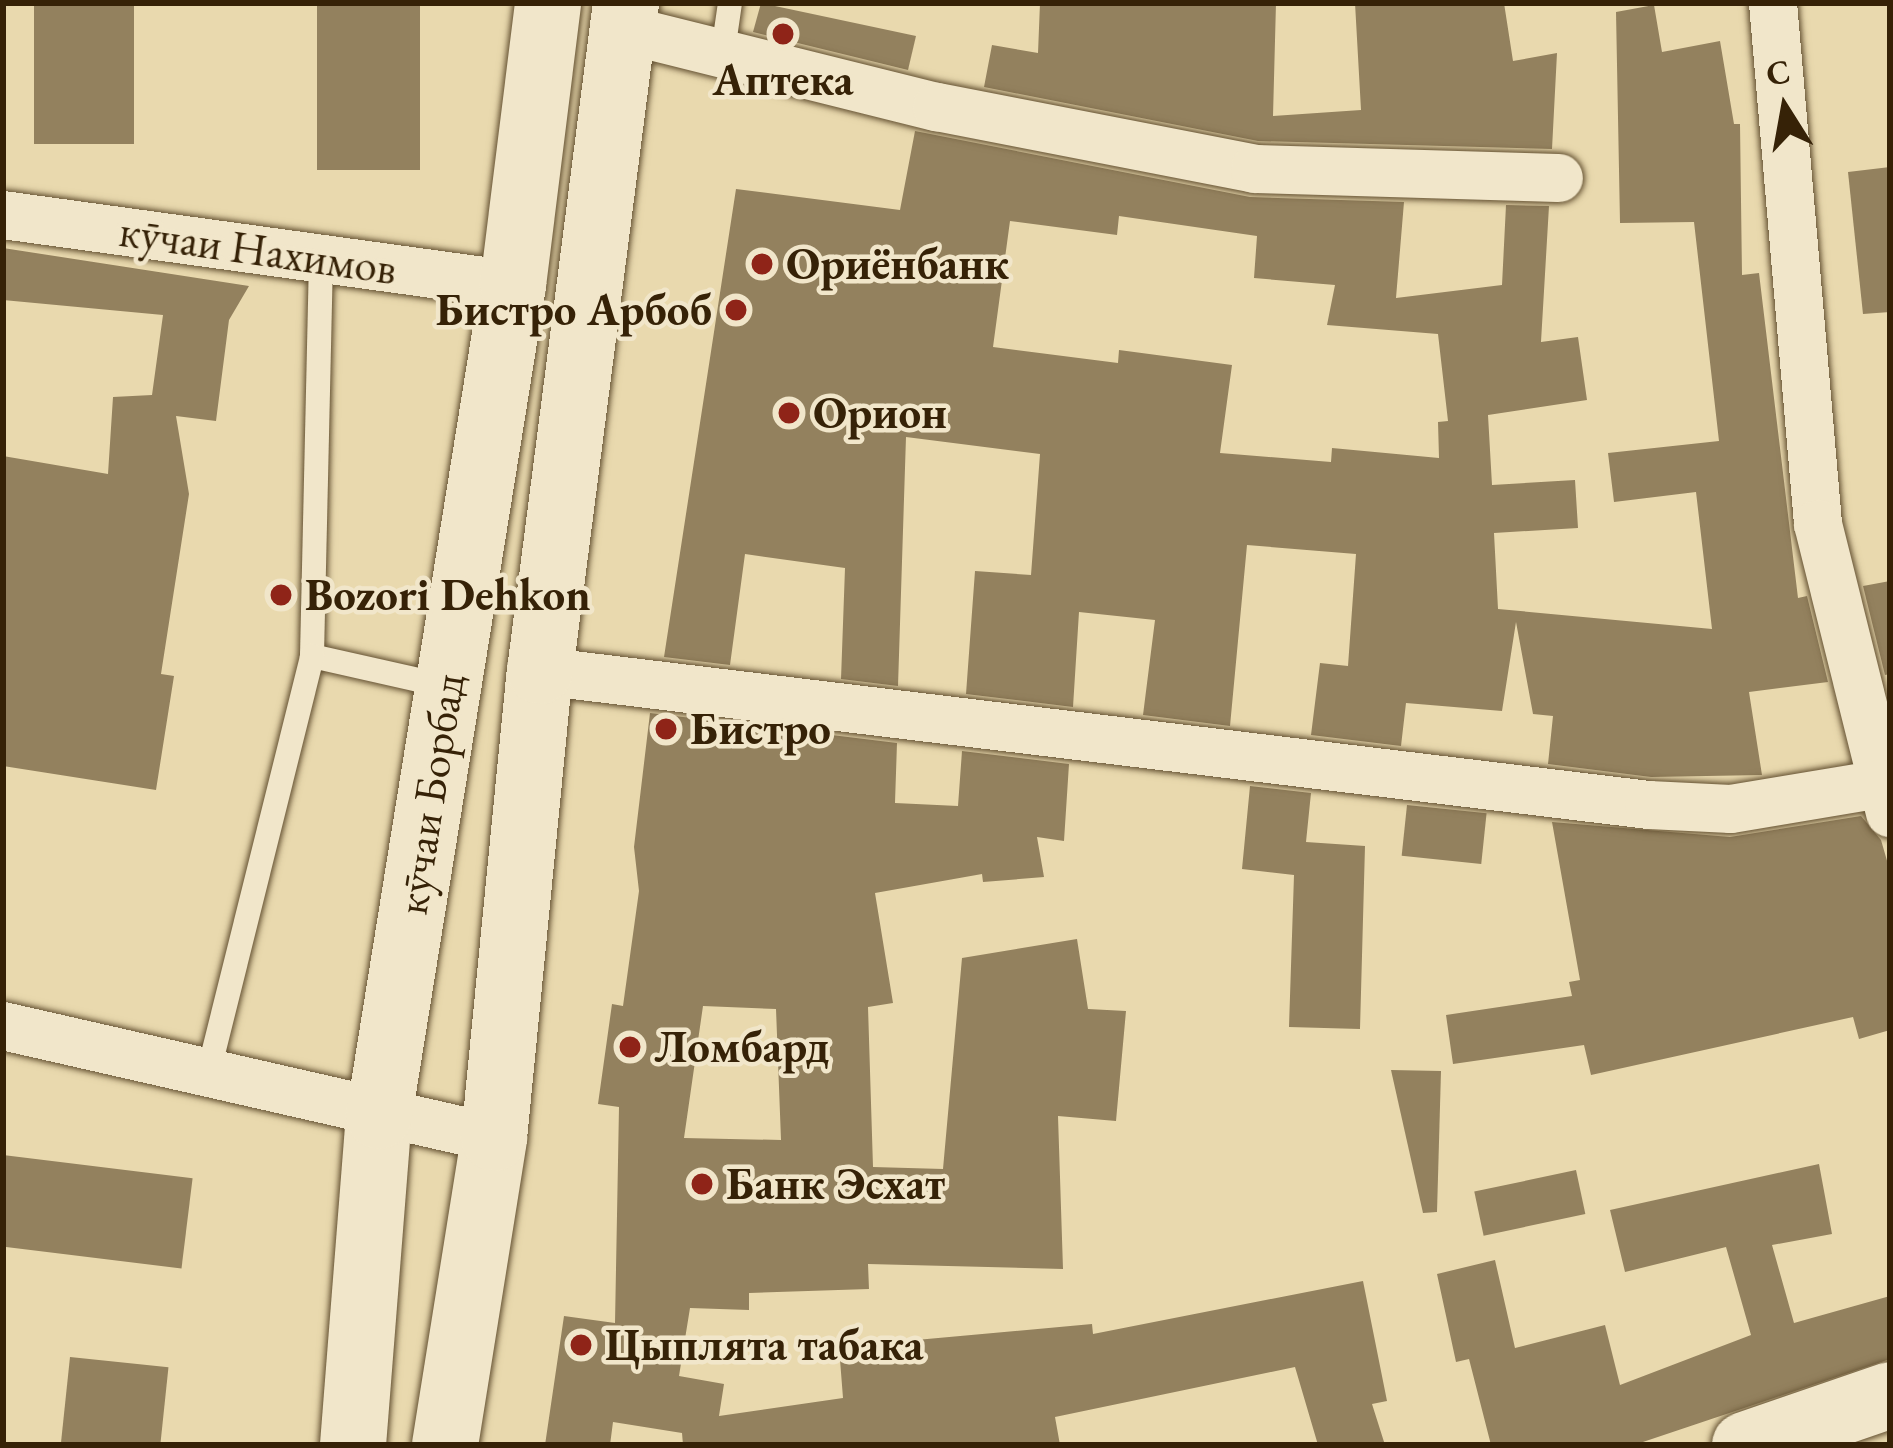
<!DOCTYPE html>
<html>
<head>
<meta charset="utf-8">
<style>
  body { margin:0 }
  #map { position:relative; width:1893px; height:1448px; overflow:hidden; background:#e9d9ae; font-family:"EB Garamond",serif }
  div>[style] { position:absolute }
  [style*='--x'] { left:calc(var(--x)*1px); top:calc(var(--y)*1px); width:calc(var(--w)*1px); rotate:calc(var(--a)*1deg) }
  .building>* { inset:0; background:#93815e; transform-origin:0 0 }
  .roads { filter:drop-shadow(0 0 3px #635031) drop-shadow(0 0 3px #635031) }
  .lane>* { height:24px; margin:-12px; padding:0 12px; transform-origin:12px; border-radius:12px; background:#f1e6ca }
  .street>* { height:48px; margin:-24px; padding:0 24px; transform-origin:24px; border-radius:24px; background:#f1e6ca }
  .secondary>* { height:66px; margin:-33px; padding:0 33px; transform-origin:33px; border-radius:33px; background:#f1e6ca }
  .dots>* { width:33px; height:33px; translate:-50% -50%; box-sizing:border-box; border:6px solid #f1e6ca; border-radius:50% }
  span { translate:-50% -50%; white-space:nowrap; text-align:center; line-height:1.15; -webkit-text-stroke:9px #f1e6ca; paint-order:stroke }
  .poi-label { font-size:45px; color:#362207; font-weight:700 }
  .left { translate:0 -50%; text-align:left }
  .right { translate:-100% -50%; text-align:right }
  .street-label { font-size:45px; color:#362207 }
  .frame { position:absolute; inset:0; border:6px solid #362207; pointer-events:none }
  .north { position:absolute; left:1725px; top:48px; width:120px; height:120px; -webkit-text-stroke:9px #f1e6ca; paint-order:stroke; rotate:349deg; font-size:33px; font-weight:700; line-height:48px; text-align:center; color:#362207 }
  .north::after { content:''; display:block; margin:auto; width:42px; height:54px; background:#362207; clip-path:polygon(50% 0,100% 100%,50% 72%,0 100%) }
</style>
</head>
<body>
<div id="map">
  <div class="building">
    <i style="left:34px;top:3px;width:100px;height:141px"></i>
    <i style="left:317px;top:3px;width:103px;height:167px"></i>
    <i style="clip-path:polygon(761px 3px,916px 36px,908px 70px,753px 32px)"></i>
    <i style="clip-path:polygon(1040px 3px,1276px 3px,1273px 116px,1361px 110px,1355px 3px,1504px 3px,1513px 61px,1557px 53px,1552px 149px,1258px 141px,984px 87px,992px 45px,1038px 53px)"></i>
    <i style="clip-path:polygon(evenodd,1654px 5px,1662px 52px,1720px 41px,1734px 124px,1740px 124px,1742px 275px,1759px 273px,1798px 598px,1807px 596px,1828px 682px,1749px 692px,1762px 775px,1651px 777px,1548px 764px,1553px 716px,1533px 714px,1516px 622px,1502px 711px,1406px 703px,1401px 746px,1311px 735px,1320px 663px,1348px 666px,1356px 554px,1247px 545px,1230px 726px,1143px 715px,1155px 620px,1079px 612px,1073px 707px,966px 694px,975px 571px,1031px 575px,1040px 454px,906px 437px,898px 686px,841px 679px,845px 568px,745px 554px,730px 665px,664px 657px,736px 189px,900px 210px,915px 131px,1250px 197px,1404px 202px,1396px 298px,1502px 285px,1506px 205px,1549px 206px,1541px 342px,1578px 337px,1587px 400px,1488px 415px,1492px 485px,1575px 480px,1578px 528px,1494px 533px,1498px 609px,1712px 629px,1696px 492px,1614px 502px,1608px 453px,1719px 441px,1694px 222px,1620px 223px,1616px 12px,1654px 5px,1119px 216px,1257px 236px,1254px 278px,1335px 285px,1327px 325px,1438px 334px,1448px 421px,1438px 422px,1439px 458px,1332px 448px,1331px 462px,1220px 453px,1232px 365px,1119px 350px,1118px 363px,993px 347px,1010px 221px,1117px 235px,1119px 216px)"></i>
    <i style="clip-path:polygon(1890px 167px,1890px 312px,1863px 314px,1848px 172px)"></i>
    <i style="clip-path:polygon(3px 248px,249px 286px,229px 320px,216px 421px,176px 416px,189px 494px,161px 674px,174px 676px,156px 790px,3px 766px,3px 456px,108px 474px,113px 397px,152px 395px,163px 315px,3px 300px)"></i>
    <i style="clip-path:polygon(1890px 581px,1890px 674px,1885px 675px,1863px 586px)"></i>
    <i style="clip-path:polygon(evenodd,650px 713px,897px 743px,895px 803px,958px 806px,962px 751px,1069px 764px,1064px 841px,1037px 837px,1044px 877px,983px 882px,982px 874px,875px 893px,893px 1003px,868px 1007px,873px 1167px,943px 1169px,962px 958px,1077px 939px,1088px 1009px,1126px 1011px,1116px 1121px,1058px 1116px,1063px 1269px,868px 1264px,869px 1289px,749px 1293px,749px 1310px,690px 1308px,679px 1376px,724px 1384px,719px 1416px,843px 1398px,839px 1347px,1092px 1324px,1093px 1334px,1363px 1281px,1387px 1401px,1372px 1404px,1385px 1445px,1318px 1445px,1295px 1367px,1055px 1417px,1060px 1445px,683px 1445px,682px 1433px,613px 1422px,610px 1445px,545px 1445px,564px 1316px,615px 1323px,619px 1107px,598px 1104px,612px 1004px,623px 1006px,639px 891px,634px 847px,650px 713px,703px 1006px,776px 1009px,781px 1140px,684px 1138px,703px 1006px)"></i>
    <i style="clip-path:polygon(1250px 786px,1311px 793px,1306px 842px,1365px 846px,1360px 1029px,1289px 1027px,1294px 875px,1242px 869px)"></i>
    <i style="left:1407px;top:805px;width:80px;height:51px;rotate:6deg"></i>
    <i style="clip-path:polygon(1861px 816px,1881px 840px,1890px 871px,1890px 1030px,1859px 1039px,1853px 1017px,1591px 1075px,1584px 1045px,1453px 1064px,1446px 1015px,1572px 996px,1569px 982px,1580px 980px,1552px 822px,1730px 837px)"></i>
    <i style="clip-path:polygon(1391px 1070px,1441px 1071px,1437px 1212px,1423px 1213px)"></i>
    <i style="left:3px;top:1155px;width:191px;height:91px;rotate:7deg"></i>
    <i style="clip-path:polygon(1819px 1164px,1832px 1234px,1772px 1245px,1794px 1323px,1890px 1296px,1890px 1359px,1634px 1445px,1491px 1445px,1469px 1359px,1456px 1362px,1437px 1274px,1495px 1260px,1515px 1348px,1605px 1325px,1620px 1385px,1751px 1335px,1726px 1247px,1625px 1272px,1610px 1210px)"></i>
    <i style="left:1576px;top:1170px;width:45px;height:104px;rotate:78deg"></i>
    <i style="left:70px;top:1357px;width:99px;height:89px;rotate:6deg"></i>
  </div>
  <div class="roads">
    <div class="lane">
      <i style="--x:723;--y:51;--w:49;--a:-81.7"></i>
      <i style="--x:321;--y:259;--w:397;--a:91.3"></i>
      <i style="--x:312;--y:656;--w:136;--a:12.7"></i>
      <i style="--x:208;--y:1074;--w:431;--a:-76"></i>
    </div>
    <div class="street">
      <i style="--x:1773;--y:3;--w:523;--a:85.06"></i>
      <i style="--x:1818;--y:524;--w:298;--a:76"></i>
      <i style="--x:623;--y:29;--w:324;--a:14"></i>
      <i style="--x:937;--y:107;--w:324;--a:11"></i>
      <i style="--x:1255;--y:169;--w:304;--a:1.7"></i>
      <i style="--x:3;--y:215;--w:515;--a:7.82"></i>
      <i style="--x:540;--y:671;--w:1117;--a:6.89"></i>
      <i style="--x:1649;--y:805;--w:82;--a:2.8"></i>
      <i style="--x:1731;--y:809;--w:151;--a:-9.5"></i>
      <i style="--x:3;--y:1026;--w:504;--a:12.85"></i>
    </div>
    <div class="secondary">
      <i style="--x:353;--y:1445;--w:330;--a:-85.5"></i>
      <i style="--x:379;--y:1116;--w:842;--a:-80.84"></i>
      <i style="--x:513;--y:285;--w:284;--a:-82.9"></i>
      <i style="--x:445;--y:1445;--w:311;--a:-80.9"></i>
      <i style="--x:494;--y:1138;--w:469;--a:-84.4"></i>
      <i style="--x:540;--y:671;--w:674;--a:-82.66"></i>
      <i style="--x:1745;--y:1445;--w:153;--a:-19"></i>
    </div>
  </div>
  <div class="dots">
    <i style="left:783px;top:34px;background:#8f2418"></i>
    <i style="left:762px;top:264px;background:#8f2418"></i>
    <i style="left:736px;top:310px;background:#8f2418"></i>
    <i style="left:789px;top:413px;background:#8f2418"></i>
    <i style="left:281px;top:595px;background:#8f2418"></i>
    <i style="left:666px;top:729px;background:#8f2418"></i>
    <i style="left:630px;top:1047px;background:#8f2418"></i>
    <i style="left:702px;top:1184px;background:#8f2418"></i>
    <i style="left:581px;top:1345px;background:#8f2418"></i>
  </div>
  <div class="poi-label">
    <span style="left:783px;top:80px">Аптека</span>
    <span class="left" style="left:786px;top:264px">Ориёнбанк</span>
    <span class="right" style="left:712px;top:310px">Бистро Арбоб</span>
    <span class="left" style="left:813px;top:413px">Орион</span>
    <span class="left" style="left:305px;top:595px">Bozori Dehkon</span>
    <span class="left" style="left:690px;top:729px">Бистро</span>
    <span class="left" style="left:654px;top:1047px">Ломбард</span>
    <span class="left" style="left:726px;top:1184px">Банк Эсхат</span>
    <span class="left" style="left:605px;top:1345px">Цыплята табака</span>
  </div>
  <div class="street-label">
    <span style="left:258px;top:250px;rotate:8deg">кӯчаи Нахимов</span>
    <span style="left:430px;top:794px;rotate:-81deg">кӯчаи Борбад</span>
  </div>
  <div class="frame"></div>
  <div class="north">С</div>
</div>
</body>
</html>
